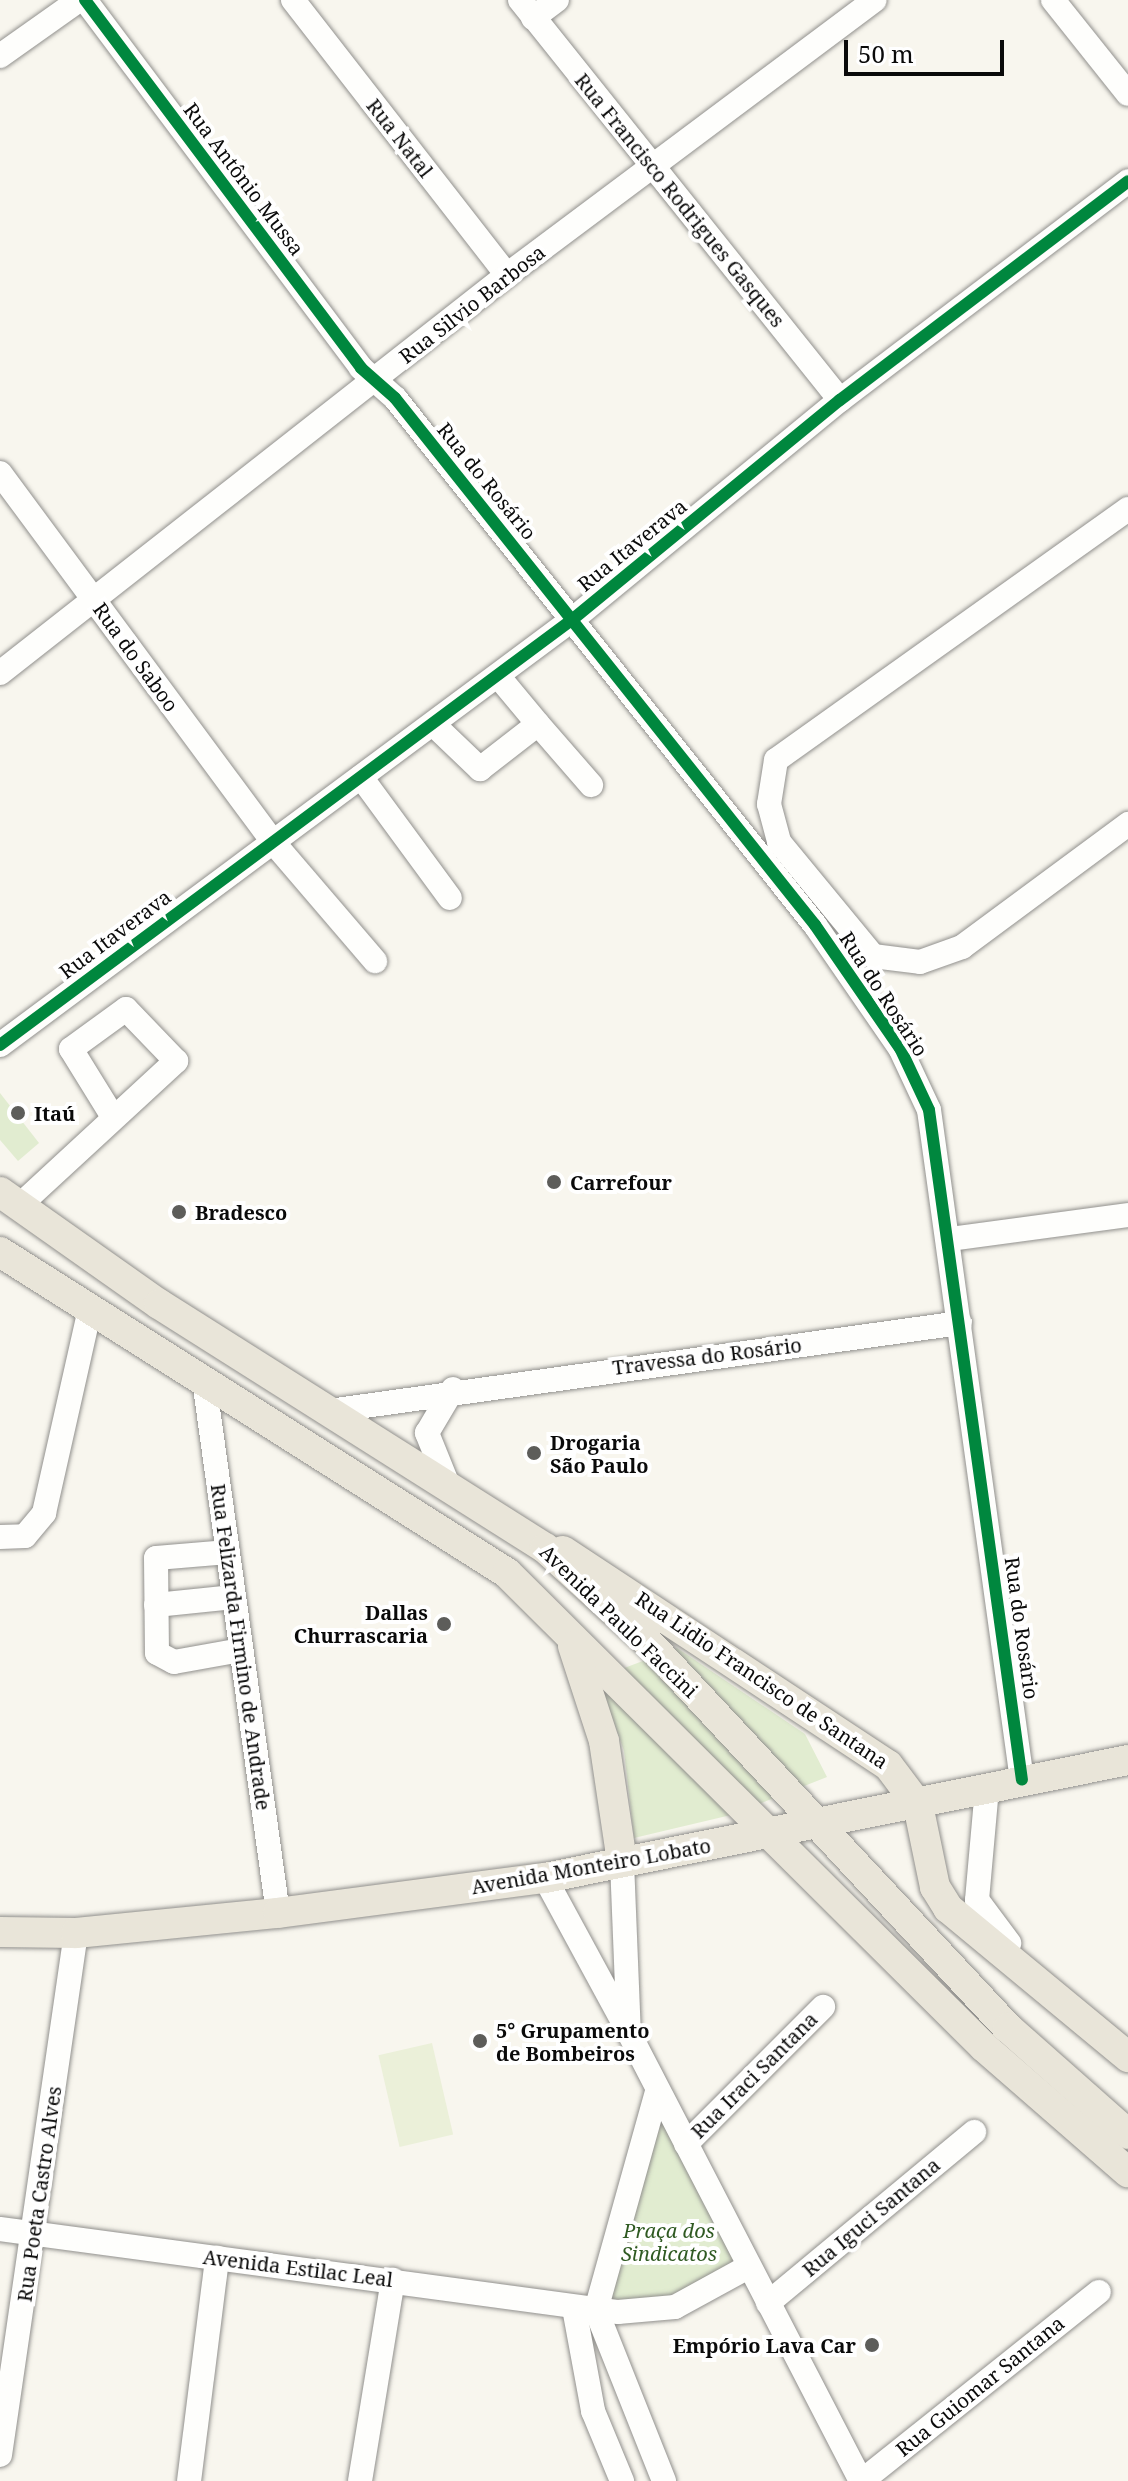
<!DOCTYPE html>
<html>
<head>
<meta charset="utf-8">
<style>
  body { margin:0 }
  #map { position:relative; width:1128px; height:2481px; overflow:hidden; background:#f8f6ee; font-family:"Noto Serif",serif }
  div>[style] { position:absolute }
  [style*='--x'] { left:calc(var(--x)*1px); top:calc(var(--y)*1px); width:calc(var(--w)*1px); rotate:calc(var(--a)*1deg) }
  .green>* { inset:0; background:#e1ecd0 }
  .pitch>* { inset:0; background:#ebf0d9; transform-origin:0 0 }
  .roads { filter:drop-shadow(0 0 2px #91908d) drop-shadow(0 0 2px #91908d) }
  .minor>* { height:24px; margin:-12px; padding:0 12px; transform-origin:12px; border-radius:12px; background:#fefefc }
  .major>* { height:30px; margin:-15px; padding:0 15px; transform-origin:15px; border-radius:15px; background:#e9e5d9 }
  .cycleway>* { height:12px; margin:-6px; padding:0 6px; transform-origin:6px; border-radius:6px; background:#00873e }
  .dots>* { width:22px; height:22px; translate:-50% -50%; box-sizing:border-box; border:4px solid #fff; border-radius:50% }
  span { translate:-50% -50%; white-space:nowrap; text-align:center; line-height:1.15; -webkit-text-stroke:8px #fff; paint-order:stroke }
  .street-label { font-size:20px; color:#0a0a0a }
  .poi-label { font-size:20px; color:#0a0a0a; font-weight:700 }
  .left { translate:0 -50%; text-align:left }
  .right { translate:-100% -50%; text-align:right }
  .park-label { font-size:20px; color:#2f5a22; font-style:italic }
  .scale { position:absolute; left:844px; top:40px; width:160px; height:36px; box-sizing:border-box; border:4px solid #0a0a0a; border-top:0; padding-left:10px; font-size:24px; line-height:28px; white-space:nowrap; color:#0a0a0a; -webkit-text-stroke:6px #fff; paint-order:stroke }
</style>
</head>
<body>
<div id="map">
  <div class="green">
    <i style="clip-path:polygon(0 1093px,39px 1143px,18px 1161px,0 1140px)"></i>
    <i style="clip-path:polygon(677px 1648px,805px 1734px,827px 1777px,731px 1815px,634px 1838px,624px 1751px,598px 1678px)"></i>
    <i style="clip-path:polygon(658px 2113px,737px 2266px,655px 2302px,600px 2299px)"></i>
  </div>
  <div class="pitch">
    <i style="left:432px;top:2043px;width:94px;height:55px;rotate:77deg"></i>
  </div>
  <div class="roads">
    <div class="minor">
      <i style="--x:85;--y:0;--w:460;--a:53.1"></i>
      <i style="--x:361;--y:368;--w:45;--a:41.4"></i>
      <i style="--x:395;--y:398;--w:674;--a:51.45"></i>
      <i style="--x:815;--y:925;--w:150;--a:55.4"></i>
      <i style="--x:900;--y:1048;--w:68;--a:64.9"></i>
      <i style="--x:929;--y:1110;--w:676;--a:82.1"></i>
      <i style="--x:293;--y:0;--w:348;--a:52.1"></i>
      <i style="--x:520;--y:0;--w:512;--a:51.34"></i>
      <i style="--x:1053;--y:0;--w:120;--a:51.4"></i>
      <i style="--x:533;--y:18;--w:30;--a:-37"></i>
      <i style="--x:0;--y:56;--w:97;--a:-35.3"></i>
      <i style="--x:0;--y:473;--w:459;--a:53.5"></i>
      <i style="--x:273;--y:842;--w:157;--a:49.4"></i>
      <i style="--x:1128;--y:509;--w:432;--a:144.5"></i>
      <i style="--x:776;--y:760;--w:45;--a:99"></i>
      <i style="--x:769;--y:804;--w:39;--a:75"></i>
      <i style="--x:779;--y:842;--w:148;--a:50.5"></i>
      <i style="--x:873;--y:956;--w:47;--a:7.3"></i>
      <i style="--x:920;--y:962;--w:45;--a:-19.7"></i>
      <i style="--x:962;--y:947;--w:207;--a:-36.5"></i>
      <i style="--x:0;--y:673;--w:645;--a:-38.13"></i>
      <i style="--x:507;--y:275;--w:459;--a:-36.8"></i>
      <i style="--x:498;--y:676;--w:62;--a:50.2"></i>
      <i style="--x:434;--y:725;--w:64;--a:43.7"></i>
      <i style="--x:480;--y:769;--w:73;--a:-37.8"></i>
      <i style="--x:538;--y:724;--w:81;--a:49"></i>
      <i style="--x:361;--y:777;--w:150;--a:53.7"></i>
      <i style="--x:0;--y:1045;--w:714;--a:-36.63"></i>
      <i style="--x:573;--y:619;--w:345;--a:-39.4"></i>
      <i style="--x:840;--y:400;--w:362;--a:-37.2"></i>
      <i style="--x:19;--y:1206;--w:214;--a:-42.7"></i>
      <i style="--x:176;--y:1061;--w:72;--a:-133.9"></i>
      <i style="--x:126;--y:1009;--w:68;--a:144"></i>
      <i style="--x:71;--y:1049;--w:80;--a:58.3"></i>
      <i style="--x:950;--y:1239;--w:180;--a:-7.7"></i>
      <i style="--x:204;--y:1380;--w:538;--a:82.1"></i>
      <i style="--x:329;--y:1411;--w:637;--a:-7.94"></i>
      <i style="--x:446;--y:1480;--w:51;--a:-112"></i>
      <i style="--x:427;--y:1433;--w:51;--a:-59.4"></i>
      <i style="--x:0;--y:1537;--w:25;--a:-2"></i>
      <i style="--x:25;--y:1536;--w:30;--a:-50"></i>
      <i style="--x:44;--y:1513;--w:209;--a:-77.3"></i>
      <i style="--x:228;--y:1552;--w:72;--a:175.2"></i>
      <i style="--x:156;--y:1558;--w:95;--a:89.4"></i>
      <i style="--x:157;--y:1653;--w:19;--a:28"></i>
      <i style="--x:174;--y:1662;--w:68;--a:-10.2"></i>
      <i style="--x:156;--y:1605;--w:78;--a:-5.9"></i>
      <i style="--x:987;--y:1788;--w:112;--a:95.1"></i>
      <i style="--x:977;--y:1900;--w:54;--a:53.3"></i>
      <i style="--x:622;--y:1862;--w:171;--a:87.7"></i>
      <i style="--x:629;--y:2033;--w:505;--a:62.62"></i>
      <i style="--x:545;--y:1878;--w:170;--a:61.5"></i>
      <i style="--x:686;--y:2144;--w:194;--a:-45"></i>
      <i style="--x:0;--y:2229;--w:624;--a:7.65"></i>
      <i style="--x:618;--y:2312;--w:57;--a:-5"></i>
      <i style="--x:675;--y:2307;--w:83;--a:-28.7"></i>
      <i style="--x:768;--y:2303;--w:268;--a:-39.7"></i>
      <i style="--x:574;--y:2308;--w:105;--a:79.5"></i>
      <i style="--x:593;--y:2411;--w:76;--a:67.5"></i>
      <i style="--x:596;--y:2310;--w:227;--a:-74.4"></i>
      <i style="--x:596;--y:2310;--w:184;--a:68.3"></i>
      <i style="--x:0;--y:2455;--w:528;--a:-81.72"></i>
      <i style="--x:189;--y:2481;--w:225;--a:-82.8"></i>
      <i style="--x:360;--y:2481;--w:204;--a:-80.7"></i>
      <i style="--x:862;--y:2481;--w:303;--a:-38.6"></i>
    </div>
    <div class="major">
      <i style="--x:0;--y:1192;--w:194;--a:35.2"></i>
      <i style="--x:159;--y:1304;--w:457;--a:32.3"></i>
      <i style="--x:545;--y:1548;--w:137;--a:42.3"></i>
      <i style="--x:646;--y:1640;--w:531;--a:46.99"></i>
      <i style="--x:1008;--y:2028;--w:160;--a:41.5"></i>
      <i style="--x:0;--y:1252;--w:600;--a:32.34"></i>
      <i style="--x:507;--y:1573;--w:672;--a:44.82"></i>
      <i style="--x:984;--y:2047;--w:191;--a:41"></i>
      <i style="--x:563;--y:1551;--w:389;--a:33.4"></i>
      <i style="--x:888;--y:1765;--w:50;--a:53.1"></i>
      <i style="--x:918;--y:1805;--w:84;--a:78.3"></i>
      <i style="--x:935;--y:1887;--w:25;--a:58"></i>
      <i style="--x:948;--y:1908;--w:234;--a:39.6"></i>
      <i style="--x:573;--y:1646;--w:100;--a:71.9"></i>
      <i style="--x:604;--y:1741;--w:122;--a:81.5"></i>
      <i style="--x:0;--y:1932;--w:76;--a:0.8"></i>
      <i style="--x:76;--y:1933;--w:203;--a:-5.7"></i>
      <i style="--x:278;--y:1913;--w:269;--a:-7.5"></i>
      <i style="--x:545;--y:1878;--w:595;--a:-11.44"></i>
    </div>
  </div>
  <div class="cycleway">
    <i style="--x:85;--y:0;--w:460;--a:53.1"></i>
    <i style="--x:361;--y:368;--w:45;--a:41.4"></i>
    <i style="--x:395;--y:398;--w:674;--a:51.45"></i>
    <i style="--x:815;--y:925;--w:150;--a:55.4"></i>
    <i style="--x:900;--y:1048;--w:68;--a:64.9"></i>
    <i style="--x:929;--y:1110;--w:676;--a:82.1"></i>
    <i style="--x:0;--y:1045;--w:714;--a:-36.63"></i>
    <i style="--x:573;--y:619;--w:345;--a:-39.4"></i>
    <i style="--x:840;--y:400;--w:362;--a:-37.2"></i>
  </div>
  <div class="dots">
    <i style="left:18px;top:1113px;background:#5d5d5a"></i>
    <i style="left:554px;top:1182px;background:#5d5d5a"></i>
    <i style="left:179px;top:1212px;background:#5d5d5a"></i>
    <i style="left:534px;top:1453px;background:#5d5d5a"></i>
    <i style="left:444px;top:1624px;background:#5d5d5a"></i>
    <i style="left:480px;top:2041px;background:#5d5d5a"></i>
    <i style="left:872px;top:2345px;background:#5d5d5a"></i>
  </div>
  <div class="street-label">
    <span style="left:400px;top:138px;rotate:52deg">Rua Natal</span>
    <span style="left:244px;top:179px;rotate:53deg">Rua Antônio Mussa</span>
    <span style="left:680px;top:200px;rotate:51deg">Rua Francisco Rodrigues Gasques</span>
    <span style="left:472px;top:304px;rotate:-38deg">Rua Silvio Barbosa</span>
    <span style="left:487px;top:481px;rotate:51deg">Rua do Rosário</span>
    <span style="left:632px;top:545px;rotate:-39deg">Rua Itaverava</span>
    <span style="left:136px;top:657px;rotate:54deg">Rua do Saboo</span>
    <span style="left:115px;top:934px;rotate:-37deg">Rua Itaverava</span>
    <span style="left:884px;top:994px;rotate:57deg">Rua do Rosário</span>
    <span style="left:707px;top:1356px;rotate:-7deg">Travessa do Rosário</span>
    <span style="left:619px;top:1621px;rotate:44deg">Avenida Paulo Faccini</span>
    <span style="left:1022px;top:1628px;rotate:82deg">Rua do Rosário</span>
    <span style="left:241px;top:1647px;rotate:82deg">Rua Felizarda Firmino de Andrade</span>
    <span style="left:762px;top:1680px;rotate:34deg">Rua Lidio Francisco de Santana</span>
    <span style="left:591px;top:1866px;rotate:-10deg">Avenida Monteiro Lobato</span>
    <span style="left:754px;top:2075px;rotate:-45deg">Rua Iraci Santana</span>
    <span style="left:39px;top:2194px;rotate:-82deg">Rua Poeta Castro Alves</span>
    <span style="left:871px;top:2217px;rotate:-40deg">Rua Iguci Santana</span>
    <span style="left:298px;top:2268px;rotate:7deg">Avenida Estilac Leal</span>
    <span style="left:980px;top:2386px;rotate:-39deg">Rua Guiomar Santana</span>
  </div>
  <div class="poi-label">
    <span class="left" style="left:34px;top:1113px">Itaú</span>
    <span class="left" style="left:570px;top:1182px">Carrefour</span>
    <span class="left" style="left:195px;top:1212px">Bradesco</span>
    <span class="left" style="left:550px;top:1454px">Drogaria<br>São Paulo</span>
    <span class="right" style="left:428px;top:1624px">Dallas<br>Churrascaria</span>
    <span class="left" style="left:496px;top:2042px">5° Grupamento<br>de Bombeiros</span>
    <span class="right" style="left:856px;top:2345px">Empório Lava Car</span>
  </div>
  <div class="park-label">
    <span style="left:669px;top:2242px">Praça dos<br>Sindicatos</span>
  </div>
  <div class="scale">50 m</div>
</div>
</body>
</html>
